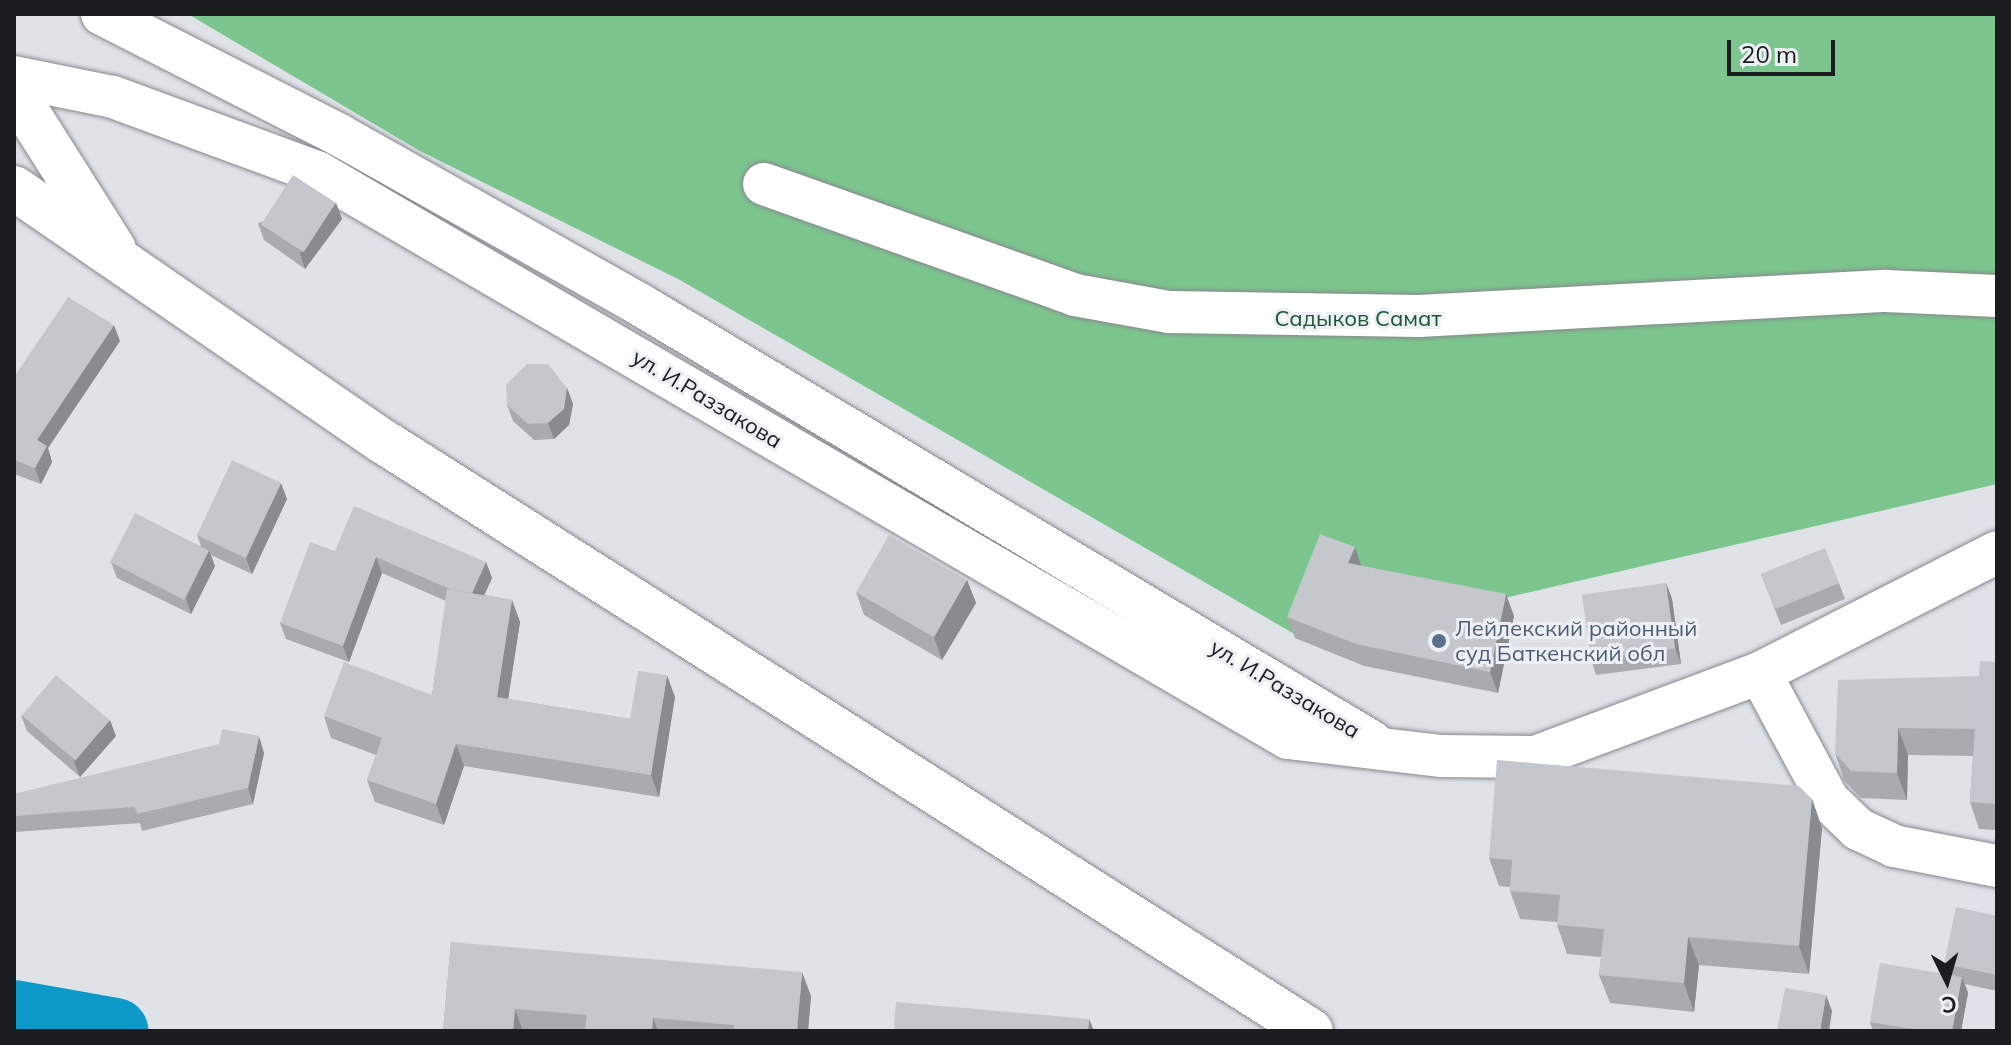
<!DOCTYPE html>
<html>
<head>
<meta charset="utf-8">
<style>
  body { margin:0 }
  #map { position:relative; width:2011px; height:1045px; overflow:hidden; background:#dfe2e7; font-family:Mulish,sans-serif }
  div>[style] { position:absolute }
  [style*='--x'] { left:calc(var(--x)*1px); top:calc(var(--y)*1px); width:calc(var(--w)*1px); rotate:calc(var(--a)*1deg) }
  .green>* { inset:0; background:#7cc58e }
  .river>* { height:66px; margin:-33px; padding:0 33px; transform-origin:33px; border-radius:33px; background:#0e99cb }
  .roads { filter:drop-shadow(0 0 2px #87898e) drop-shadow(0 0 2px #87898e) }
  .minor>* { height:42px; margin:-21px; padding:0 21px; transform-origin:21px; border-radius:21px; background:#fff }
  .major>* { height:44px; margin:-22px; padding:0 22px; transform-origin:22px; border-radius:22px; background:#fff }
  .wall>* { inset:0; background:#a9abaf }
  .shaded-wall>* { inset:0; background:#898b8e }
  .building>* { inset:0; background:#c4c7cb; transform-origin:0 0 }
  .dots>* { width:22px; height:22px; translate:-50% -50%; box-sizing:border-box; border:4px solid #eceff4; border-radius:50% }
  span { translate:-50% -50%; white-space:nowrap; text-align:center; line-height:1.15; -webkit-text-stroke:6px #eceff4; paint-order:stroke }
  .park-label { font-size:22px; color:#18582e }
  .street-label { font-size:22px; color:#1c1d1f }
  .service-label { font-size:22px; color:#4e5e75 }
  .left { translate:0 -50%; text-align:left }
  .frame { position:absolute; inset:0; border:16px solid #1c1d1f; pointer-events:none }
  .north { position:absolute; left:1907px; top:941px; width:80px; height:80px; -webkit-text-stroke:6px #eceff4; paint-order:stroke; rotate:175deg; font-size:22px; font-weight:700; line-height:32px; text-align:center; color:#1c1d1f }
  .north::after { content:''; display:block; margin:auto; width:28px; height:36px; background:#1c1d1f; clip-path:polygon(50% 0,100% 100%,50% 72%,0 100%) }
  .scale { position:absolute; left:1727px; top:40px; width:108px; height:36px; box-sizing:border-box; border:4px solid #1c1d1f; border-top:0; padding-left:10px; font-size:24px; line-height:28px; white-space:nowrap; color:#1c1d1f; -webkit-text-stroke:6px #eceff4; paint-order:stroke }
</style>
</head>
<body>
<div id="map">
  <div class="green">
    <i style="clip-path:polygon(188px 14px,1997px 14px,1997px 484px,1310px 643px,680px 280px,420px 151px)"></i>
  </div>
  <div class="river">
    <i style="--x:14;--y:1013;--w:103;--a:10.1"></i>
  </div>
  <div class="roads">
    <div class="minor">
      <i style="--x:102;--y:14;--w:268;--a:27"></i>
      <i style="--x:341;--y:136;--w:342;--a:29.4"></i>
      <i style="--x:639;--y:304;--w:854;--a:30.86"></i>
      <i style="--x:14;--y:77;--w:101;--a:11.4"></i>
      <i style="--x:113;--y:97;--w:217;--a:20.2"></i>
      <i style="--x:317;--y:172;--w:1124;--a:30.24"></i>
      <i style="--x:1288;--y:738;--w:155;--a:6.7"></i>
      <i style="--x:1442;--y:756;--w:93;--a:0.6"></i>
      <i style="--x:1535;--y:757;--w:240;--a:-20.5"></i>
      <i style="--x:1760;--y:673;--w:266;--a:-27"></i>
      <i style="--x:764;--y:184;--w:330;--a:19.6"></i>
      <i style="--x:1075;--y:295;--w:96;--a:10.3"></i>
      <i style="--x:1169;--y:312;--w:250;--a:0.9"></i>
      <i style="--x:1419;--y:316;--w:468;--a:-3.1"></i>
      <i style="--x:1886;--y:291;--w:111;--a:2.6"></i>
      <i style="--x:1760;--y:673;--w:144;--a:61.8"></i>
      <i style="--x:1828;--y:800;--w:42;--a:44"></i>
      <i style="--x:1858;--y:829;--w:40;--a:25"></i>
      <i style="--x:1894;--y:846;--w:105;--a:11"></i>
    </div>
    <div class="major">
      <i style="--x:14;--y:91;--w:187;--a:57.7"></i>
      <i style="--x:14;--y:188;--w:449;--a:34.5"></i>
      <i style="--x:384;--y:442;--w:1098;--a:32.43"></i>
    </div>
  </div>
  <div class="wall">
    <i style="clip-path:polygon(336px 203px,342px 219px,305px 269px,264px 240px,258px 223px)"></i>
    <i style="clip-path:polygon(120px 341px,48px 448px,52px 462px,41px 484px,14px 474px,14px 377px)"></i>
    <i style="clip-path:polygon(567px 388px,573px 404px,569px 425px,554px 439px,534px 440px,513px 421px,507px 405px)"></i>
    <i style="clip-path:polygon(287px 499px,252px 574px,211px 555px,215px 566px,191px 614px,117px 578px,111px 562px,201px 546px,197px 535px)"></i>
    <i style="clip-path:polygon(335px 551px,486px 562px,492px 578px,484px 595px,512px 600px,520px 622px,508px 699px,630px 719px,675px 697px,659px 797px,464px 766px,444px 825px,375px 802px,367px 780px,376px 755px,331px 738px,324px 716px,432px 695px,446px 601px,382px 573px,349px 662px,286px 639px,280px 623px)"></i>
    <i style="clip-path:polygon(1361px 565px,1514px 616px,1498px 693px,1364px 666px,1295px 638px,1287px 617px)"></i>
    <i style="clip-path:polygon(1761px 574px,1839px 583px,1845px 599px,1781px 625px)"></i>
    <i style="clip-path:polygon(967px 580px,976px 603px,942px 660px,864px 615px,856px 592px)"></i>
    <i style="clip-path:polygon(1666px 583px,1672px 599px,1681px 664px,1596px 675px,1591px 659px)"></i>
    <i style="clip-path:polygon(1997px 662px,1997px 830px,1979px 829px,1970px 802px,1973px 756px,1908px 755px,1907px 800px,1860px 798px,1844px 780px,1835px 753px,1979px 676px)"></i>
    <i style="clip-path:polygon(21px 715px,116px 736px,80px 777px,27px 731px)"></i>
    <i style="clip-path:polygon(264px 753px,253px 804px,142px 831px,140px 823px,14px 832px,14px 794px)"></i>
    <i style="clip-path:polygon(1812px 799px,1822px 828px,1809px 974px,1699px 965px,1694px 1012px,1610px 1003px,1599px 975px,1601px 957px,1567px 954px,1557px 925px,1557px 922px,1520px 919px,1510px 891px,1510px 887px,1499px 886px,1489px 858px)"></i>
    <i style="clip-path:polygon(1997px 916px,1997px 991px,1965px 984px,1968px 993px,1961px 1031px,1873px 1031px,1870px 1022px,1948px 975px,1944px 964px)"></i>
    <i style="clip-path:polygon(451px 942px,811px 996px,808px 1031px,443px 1031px)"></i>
  </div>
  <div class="shaded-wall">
    <i style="clip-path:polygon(336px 203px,342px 219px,305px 269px,300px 253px)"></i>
    <i style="clip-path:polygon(114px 325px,120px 341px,48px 448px,52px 462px,41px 484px,35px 468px,37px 440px)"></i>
    <i style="clip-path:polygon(567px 388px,573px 404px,569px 425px,554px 439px,548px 423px)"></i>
    <i style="clip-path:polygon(281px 483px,287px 499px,252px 574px,246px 558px)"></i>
    <i style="clip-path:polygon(1355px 547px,1362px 568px,1348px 563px)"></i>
    <i style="clip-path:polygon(209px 550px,215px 566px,191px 614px,186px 598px)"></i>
    <i style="clip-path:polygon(376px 557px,382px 573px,349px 662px,343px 646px)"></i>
    <i style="clip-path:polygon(486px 562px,492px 578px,476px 614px,470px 598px)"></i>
    <i style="clip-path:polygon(967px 580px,976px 603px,942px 660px,934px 637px)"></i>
    <i style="clip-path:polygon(1666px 583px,1672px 599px,1681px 664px,1675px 648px)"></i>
    <i style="clip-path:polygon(1506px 594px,1514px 616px,1498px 693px,1490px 672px)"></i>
    <i style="clip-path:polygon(512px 600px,520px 622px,505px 719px,497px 697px)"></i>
    <i style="clip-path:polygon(667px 675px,675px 697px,659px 797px,651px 775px)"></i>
    <i style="clip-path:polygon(110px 720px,116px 736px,80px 777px,74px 761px)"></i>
    <i style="clip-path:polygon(1898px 728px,1908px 755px,1907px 800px,1897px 773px)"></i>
    <i style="clip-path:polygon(259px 736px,264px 753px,253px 804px,248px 788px)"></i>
    <i style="clip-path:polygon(456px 744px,464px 766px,444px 825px,436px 804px)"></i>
    <i style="clip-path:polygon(1812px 799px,1822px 828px,1809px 974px,1799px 946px)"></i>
    <i style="clip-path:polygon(1688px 937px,1699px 965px,1694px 1012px,1684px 983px)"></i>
    <i style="clip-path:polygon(802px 972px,811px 996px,808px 1031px,797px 1031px)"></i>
    <i style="clip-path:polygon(1962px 977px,1968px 993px,1961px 1031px,1952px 1031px)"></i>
    <i style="clip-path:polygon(1826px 995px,1832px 1011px,1829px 1031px,1820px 1031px)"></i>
    <i style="clip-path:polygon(515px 1009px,523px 1031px,513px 1031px)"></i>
    <i style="clip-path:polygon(653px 1018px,658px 1031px,652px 1031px)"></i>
    <i style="clip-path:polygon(1089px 1019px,1094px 1031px,1088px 1031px)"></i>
  </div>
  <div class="building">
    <i style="left:293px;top:175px;width:51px;height:59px;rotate:33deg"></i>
    <i style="clip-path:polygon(68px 297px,114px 325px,37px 440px,47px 446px,35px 468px,14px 460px,14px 377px)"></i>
    <i style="clip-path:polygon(527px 364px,548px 364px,567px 388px,564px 409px,548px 423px,528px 424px,507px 405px,506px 385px)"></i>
    <i style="left:232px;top:460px;width:54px;height:83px;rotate:25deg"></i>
    <i style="clip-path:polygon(354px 506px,486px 562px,472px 593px,452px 590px,376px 557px,343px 646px,280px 623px,310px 542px,335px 551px)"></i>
    <i style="left:135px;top:513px;width:83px;height:55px;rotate:27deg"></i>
    <i style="clip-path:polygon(1320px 534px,1355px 547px,1348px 563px,1506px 594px,1490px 672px,1356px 644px,1287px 617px)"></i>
    <i style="left:889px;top:535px;width:90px;height:66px;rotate:30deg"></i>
    <i style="left:1825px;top:548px;width:38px;height:69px;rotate:68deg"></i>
    <i style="left:1666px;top:583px;width:66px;height:85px;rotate:82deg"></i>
    <i style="clip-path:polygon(447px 589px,512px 600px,497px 697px,630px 719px,638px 671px,667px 675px,651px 775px,456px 744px,436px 804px,367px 780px,382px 738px,324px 716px,344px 662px,432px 695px)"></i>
    <i style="clip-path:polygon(1980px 661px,1997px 662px,1997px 804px,1970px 802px,1975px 729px,1898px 728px,1897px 773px,1851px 771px,1835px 753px,1838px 680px,1979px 676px)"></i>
    <i style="left:56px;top:675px;width:70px;height:53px;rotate:40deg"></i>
    <i style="clip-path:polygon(222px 729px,259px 736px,248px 788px,137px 814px,135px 807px,14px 816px,14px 794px,219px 744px)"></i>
    <i style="clip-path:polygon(1497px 760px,1799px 786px,1812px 799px,1799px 946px,1688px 937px,1684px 983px,1599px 975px,1604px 929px,1557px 925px,1560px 895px,1510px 891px,1512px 860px,1489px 858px)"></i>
    <i style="clip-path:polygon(1956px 907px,1997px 916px,1997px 975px,1944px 964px)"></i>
    <i style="clip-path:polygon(451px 942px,802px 972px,797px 1031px,733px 1031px,734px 1025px,653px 1018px,652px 1031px,585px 1031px,587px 1015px,515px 1009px,513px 1031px,443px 1031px)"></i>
    <i style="clip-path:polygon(1880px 963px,1962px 977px,1952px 1031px,1924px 1031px,1870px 1022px)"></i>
    <i style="clip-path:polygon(1785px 988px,1826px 995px,1820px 1031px,1777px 1031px)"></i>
    <i style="clip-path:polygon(896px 1002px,1089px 1019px,1088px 1031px,894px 1031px)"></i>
  </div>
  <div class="dots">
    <i style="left:1439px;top:641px;background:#5c6f8a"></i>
  </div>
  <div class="park-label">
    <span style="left:1358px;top:319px">Садыков Самат</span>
  </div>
  <div class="street-label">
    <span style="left:707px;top:399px;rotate:31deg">ул. И.Раззакова</span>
    <span style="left:1285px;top:689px;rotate:31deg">ул. И.Раззакова</span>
  </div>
  <div class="service-label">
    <span class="left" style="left:1455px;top:641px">Лейлекский районный<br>суд Баткенский обл</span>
  </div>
  <div class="frame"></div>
  <div class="north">С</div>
  <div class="scale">20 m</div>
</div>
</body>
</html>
